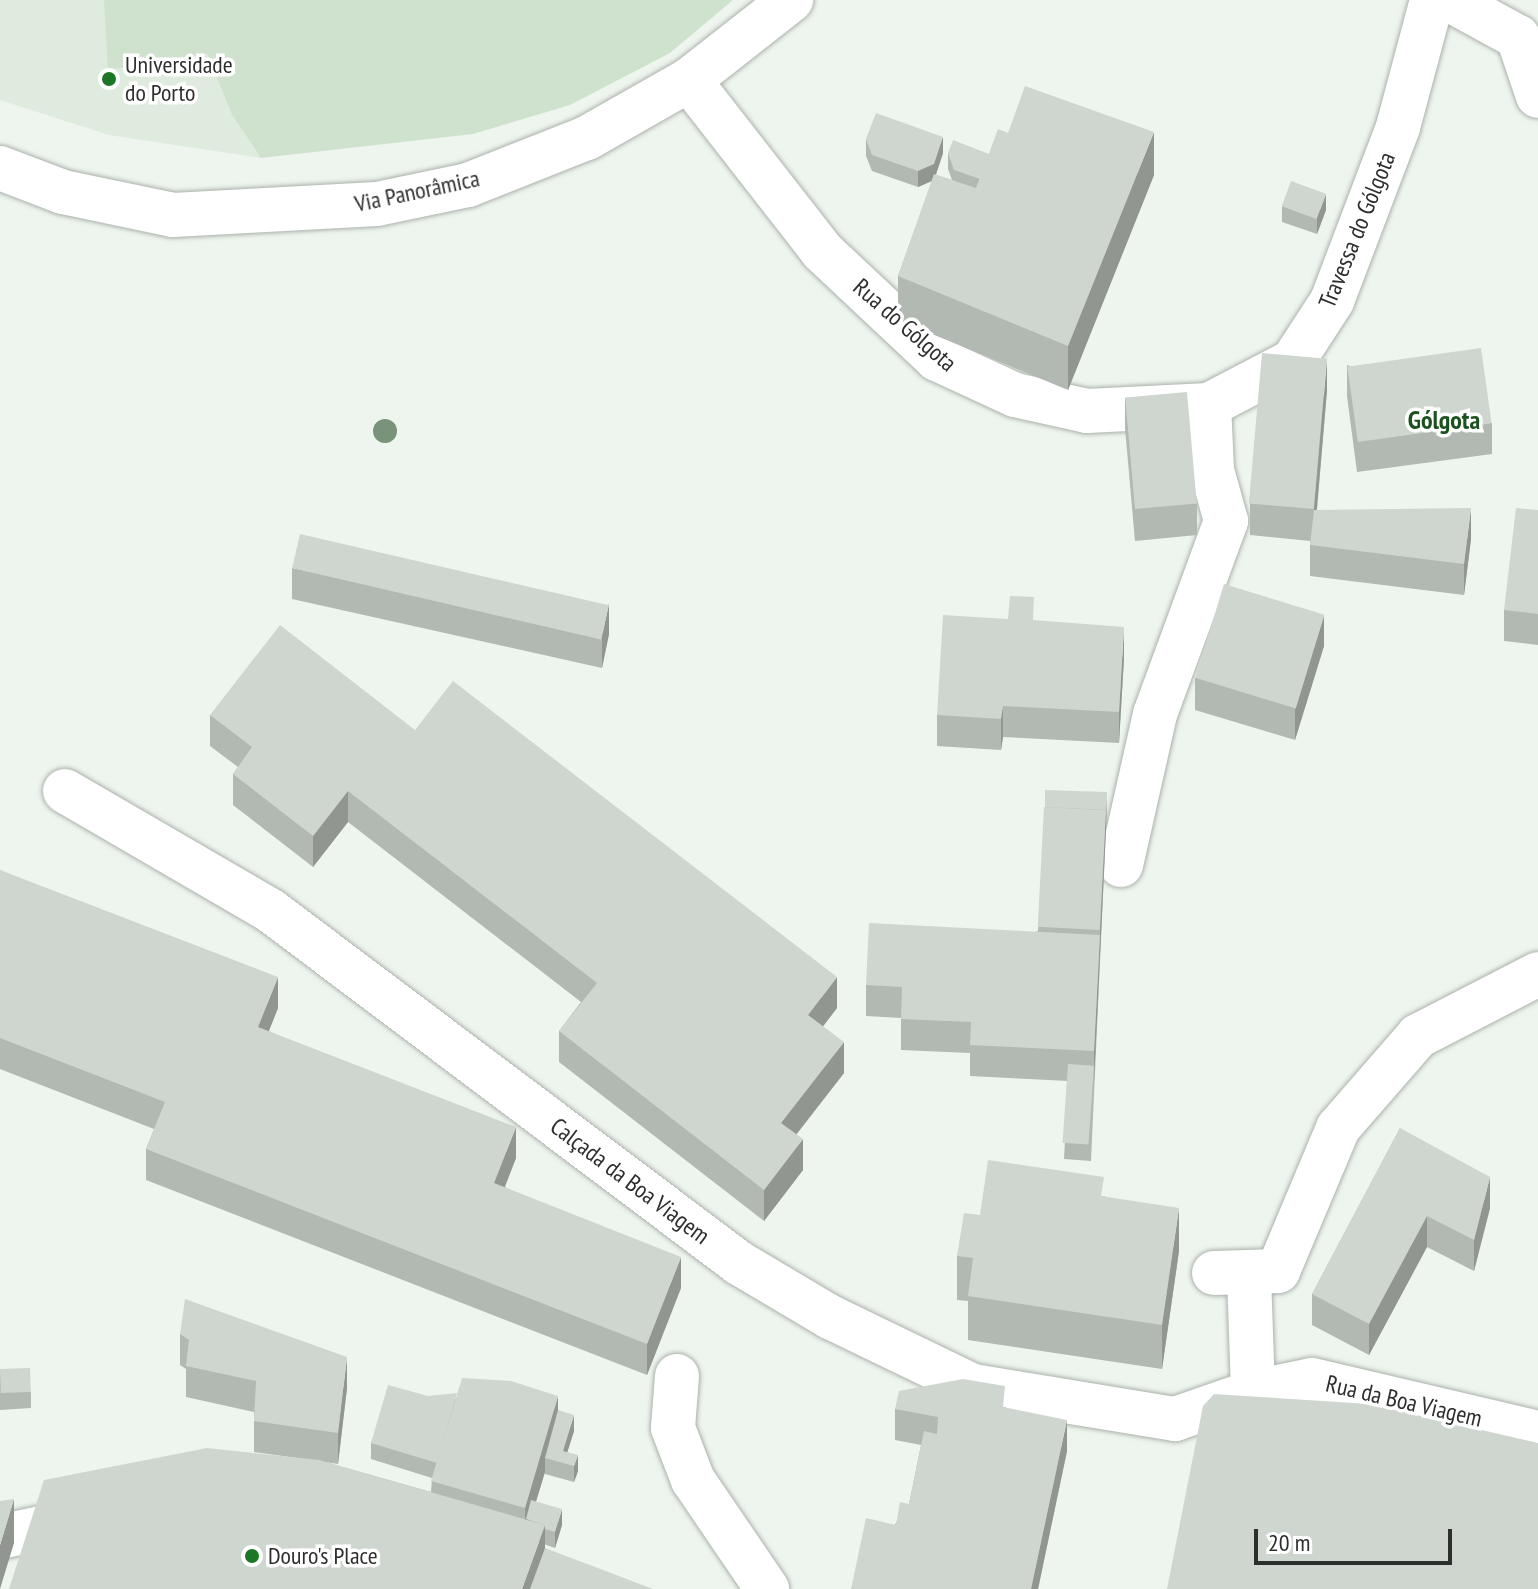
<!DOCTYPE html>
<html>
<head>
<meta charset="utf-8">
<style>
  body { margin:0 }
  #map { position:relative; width:1538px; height:1589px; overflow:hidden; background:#eef5ee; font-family:"PT Sans Narrow",sans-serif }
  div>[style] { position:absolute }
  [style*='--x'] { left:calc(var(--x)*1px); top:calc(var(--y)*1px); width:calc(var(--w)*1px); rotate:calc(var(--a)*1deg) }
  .built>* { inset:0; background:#deebde }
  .green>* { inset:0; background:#cee2cd }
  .roads { filter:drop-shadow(0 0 2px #abb2ab) drop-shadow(0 0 2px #abb2ab) }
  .minor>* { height:44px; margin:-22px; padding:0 22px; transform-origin:22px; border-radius:22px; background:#fff }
  .trees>* { width:24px; height:24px; margin:-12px; border-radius:50%; background:#79937a }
  .wall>* { inset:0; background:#b2b8b2 }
  .shaded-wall>* { inset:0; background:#919691 }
  .building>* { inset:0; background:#cfd6cf; transform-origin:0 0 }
  .dots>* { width:22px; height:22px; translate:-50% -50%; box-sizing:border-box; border:4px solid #fff; border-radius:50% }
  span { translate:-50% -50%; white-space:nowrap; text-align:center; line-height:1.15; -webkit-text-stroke:7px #fff; paint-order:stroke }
  .poi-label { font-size:24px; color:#2d2f2d }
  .left { translate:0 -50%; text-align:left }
  .street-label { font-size:24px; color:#2d2f2d }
  .neighbourhood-label { font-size:26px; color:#1b521f; font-weight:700 }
  .scale { position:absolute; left:1254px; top:1529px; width:198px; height:36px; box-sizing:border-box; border:4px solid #2d2f2d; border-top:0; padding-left:10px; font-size:24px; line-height:28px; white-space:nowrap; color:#2d2f2d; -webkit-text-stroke:6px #fff; paint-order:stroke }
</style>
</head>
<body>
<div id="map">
  <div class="built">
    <i style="clip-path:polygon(0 0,168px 0,180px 59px,207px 54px,232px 115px,261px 158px,109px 135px,0 100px)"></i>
  </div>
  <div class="green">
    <i style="clip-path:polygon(104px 0,733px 0,670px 53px,570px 105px,473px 134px,261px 158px,232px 115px,207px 54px,108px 70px)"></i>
  </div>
  <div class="roads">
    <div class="minor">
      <i style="--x:1450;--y:0;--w:77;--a:28.6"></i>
      <i style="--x:1518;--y:37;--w:62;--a:71.3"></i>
      <i style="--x:689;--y:80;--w:217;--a:52.1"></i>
      <i style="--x:822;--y:251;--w:158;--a:43.2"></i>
      <i style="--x:937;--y:359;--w:86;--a:24.8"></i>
      <i style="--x:1015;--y:395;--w:74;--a:12.5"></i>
      <i style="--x:1087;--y:411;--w:122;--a:-2.8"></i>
      <i style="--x:1209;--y:405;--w:95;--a:-27.6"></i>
      <i style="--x:1293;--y:361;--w:72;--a:-57"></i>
      <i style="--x:1332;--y:301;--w:186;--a:-69.2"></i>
      <i style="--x:1398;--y:127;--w:131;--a:-75"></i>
      <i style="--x:0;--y:168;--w:67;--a:20.9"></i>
      <i style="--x:63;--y:192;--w:112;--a:11.8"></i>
      <i style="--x:173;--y:215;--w:204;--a:-3.1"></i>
      <i style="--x:377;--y:204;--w:93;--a:-11.8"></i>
      <i style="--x:468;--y:185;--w:128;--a:-21.6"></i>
      <i style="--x:587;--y:138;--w:117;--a:-29.6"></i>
      <i style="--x:689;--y:80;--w:130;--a:-38.1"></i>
      <i style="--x:65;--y:791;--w:238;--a:30.2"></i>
      <i style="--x:271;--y:911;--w:586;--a:36.95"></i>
      <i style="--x:739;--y:1263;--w:106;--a:30.7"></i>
      <i style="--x:830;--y:1317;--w:159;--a:25.8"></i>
      <i style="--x:973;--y:1386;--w:205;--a:9.3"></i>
      <i style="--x:1175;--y:1419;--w:83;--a:-19.1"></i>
      <i style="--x:1121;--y:865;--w:155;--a:-77.3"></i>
      <i style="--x:1155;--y:714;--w:206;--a:-69.8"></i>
      <i style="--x:1226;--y:521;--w:53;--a:-105.4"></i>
      <i style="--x:1212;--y:470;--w:65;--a:-92.6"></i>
      <i style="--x:1214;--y:1273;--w:64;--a:-1.8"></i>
      <i style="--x:1278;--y:1271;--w:155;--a:-67.2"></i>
      <i style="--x:1338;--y:1128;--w:122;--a:-49"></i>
      <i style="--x:1418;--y:1036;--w:135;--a:-27.3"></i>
      <i style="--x:1249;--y:1276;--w:116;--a:88"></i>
      <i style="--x:1253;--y:1392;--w:60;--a:-11.5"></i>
      <i style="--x:1312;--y:1380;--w:232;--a:13.2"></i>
      <i style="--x:677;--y:1376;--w:52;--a:94.4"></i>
      <i style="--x:673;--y:1428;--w:56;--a:69"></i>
      <i style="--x:693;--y:1480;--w:132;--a:55.8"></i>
      <i style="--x:0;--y:1537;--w:89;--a:-12.3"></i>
    </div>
  </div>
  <div class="trees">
    <i style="left:385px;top:431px"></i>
  </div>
  <div class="wall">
    <i style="clip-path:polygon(866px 139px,943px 153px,936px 175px,952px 180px,948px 169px,948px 153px,989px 154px,1154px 175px,1068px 390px,898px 320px,898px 276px,932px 181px,918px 187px,872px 171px,866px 156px)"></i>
    <i style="clip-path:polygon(1282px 206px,1326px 210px,1317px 234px,1282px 222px)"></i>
    <i style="clip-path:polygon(1347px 365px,1492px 423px,1492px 454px,1357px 472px,1347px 396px)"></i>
    <i style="clip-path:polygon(1327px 390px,1317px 510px,1471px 539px,1464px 595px,1310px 576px,1310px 541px,1250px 535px,1250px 504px)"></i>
    <i style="clip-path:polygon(1125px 397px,1197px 504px,1197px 535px,1135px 541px,1125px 428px)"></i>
    <i style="clip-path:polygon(1538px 510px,1538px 645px,1504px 641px,1504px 610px)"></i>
    <i style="clip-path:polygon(292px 568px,609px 634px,602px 668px,292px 599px)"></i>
    <i style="clip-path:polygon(1034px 621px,1124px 658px,1119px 743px,1003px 737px,1001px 750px,937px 746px,937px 715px)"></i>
    <i style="clip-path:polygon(1324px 646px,1295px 740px,1195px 710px,1195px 678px)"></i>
    <i style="clip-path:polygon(210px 715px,415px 730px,837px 1008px,823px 1026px,844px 1073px,796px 1135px,803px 1170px,764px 1221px,559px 1062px,559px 1031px,581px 1002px,348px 822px,313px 867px,233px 805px,233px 774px,238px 767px,210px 746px)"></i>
    <i style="clip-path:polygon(1045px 807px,1107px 808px,1091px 1161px,1064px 1159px,1068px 1081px,970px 1076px,970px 1053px,901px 1050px,901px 1018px,866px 1016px,866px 985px,1038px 931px)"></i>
    <i style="clip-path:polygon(0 870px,278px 1008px,269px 1031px,516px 1158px,505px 1187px,681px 1288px,647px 1375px,146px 1180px,146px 1149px,154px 1129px,0 1069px)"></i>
    <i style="clip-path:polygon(1400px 1128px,1490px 1208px,1474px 1271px,1427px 1247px,1369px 1355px,1312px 1325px,1312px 1294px)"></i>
    <i style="clip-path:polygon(1104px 1196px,1179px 1251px,1162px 1369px,968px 1340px,968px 1301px,957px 1300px,957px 1256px,980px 1215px)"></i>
    <i style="clip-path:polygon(180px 1334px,347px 1388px,338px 1464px,325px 1462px,431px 1492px,432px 1478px,371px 1459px,371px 1443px,428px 1396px,558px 1410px,574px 1431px,567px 1452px,578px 1471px,574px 1482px,545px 1474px,545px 1472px,536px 1502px,562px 1525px,555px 1548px,297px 1458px,254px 1452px,254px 1412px,186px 1397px,186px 1369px,180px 1365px)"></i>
    <i style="clip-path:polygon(0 1369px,31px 1392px,31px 1408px,0 1410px)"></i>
    <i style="clip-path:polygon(1005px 1407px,1067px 1451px,1038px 1589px,851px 1589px,909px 1504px,921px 1445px,895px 1440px,895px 1409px)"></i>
  </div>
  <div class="shaded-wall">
    <i style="clip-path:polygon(1154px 132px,1154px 175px,1068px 390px,1068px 346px)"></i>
    <i style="clip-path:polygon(943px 137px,943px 153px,934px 180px,918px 187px,918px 171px)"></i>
    <i style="clip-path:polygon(1326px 194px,1326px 210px,1317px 234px,1317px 218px)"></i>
    <i style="clip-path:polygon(1327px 359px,1327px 390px,1314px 541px,1314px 510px)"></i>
    <i style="clip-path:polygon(1471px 508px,1471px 539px,1464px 595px,1464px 564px)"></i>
    <i style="clip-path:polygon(609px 603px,609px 634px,602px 668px,602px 637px)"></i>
    <i style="clip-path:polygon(1324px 615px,1324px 646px,1295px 740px,1295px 709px)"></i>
    <i style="clip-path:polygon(1124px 627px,1124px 658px,1119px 743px,1119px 712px)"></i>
    <i style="clip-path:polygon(1003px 706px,1003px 737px,1001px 750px,1001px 719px)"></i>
    <i style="clip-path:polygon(348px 791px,348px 822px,313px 867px,313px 836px)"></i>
    <i style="clip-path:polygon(1107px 792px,1107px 808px,1094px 1082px,1094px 1051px)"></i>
    <i style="clip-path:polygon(278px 977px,278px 1008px,258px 1058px,258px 1027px)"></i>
    <i style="clip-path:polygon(837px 977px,837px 1008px,808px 1046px,808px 1015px)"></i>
    <i style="clip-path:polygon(844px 1042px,844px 1073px,781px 1154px,781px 1123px)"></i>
    <i style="clip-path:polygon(516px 1127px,516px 1158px,494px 1214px,494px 1183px)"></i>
    <i style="clip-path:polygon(803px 1139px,803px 1170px,764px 1221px,764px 1190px)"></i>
    <i style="clip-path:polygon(1490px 1177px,1490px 1208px,1474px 1271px,1474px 1240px)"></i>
    <i style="clip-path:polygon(1179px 1208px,1179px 1251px,1162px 1369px,1162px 1325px)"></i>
    <i style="clip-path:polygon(1427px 1216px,1427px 1247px,1369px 1355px,1369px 1324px)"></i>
    <i style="clip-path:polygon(681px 1257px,681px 1288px,647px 1375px,647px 1344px)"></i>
    <i style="clip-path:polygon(347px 1357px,347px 1388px,338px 1464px,338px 1433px)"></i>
    <i style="clip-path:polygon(558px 1396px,558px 1427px,545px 1458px,545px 1472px,529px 1524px,525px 1523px,525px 1508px)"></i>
    <i style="clip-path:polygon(574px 1415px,574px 1431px,564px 1463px,563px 1451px)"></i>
    <i style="clip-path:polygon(1067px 1420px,1067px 1451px,1038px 1589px,1031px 1589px)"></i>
    <i style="clip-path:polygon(578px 1455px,578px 1471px,574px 1482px,574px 1466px)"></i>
    <i style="clip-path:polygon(14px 1499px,14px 1543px,0 1589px,0 1545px)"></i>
    <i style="clip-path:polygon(562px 1509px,562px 1525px,555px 1548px,555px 1532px)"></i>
    <i style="clip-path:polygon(545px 1525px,545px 1579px,542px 1589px,522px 1589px)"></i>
  </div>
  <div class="building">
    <i style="clip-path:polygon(1025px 86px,1154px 132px,1068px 346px,898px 276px,934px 174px,976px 188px,998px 129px,1008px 133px)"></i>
    <i style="clip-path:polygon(876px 113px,943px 137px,934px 164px,918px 171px,872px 155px,866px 139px)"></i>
    <i style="clip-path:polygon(953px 140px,989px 154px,980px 179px,954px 170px,948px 153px)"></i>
    <i style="left:1291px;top:181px;width:37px;height:27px;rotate:20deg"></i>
    <i style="left:1481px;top:348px;width:76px;height:135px;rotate:82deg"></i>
    <i style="left:1262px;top:353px;width:65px;height:151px;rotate:5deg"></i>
    <i style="left:1187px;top:392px;width:112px;height:62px;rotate:85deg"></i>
    <i style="clip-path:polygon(1471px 508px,1464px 564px,1310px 545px,1314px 510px)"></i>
    <i style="clip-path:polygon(1516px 508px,1538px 510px,1538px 614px,1504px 610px)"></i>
    <i style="left:300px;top:534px;width:317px;height:35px;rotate:13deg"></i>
    <i style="left:1224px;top:584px;width:105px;height:98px;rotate:17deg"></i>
    <i style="clip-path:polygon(1010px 596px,1034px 597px,1033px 620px,1124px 627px,1119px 712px,1003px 706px,1001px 719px,937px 715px,943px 615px,1008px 619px)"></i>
    <i style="clip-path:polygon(280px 625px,415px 730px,453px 681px,837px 977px,808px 1015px,844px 1042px,781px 1123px,803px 1139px,764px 1190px,559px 1031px,597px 983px,348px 791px,313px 836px,233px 774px,252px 747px,210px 715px)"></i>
    <i style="clip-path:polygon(1045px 790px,1107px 792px,1106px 825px,1106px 810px,1045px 807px)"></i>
    <i style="left:1044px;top:807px;width:62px;height:120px;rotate:3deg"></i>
    <i style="clip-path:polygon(0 870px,278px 977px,258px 1027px,516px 1127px,494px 1183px,681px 1257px,647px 1344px,146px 1149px,165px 1102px,0 1038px)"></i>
    <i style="clip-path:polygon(869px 923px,1100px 935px,1094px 1051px,970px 1045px,971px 1022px,901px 1019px,902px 987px,866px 985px)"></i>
    <i style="left:1068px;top:1064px;width:26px;height:79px;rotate:4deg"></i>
    <i style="clip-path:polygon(1400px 1128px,1490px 1177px,1474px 1240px,1427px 1216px,1369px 1324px,1312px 1294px)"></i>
    <i style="clip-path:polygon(988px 1160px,1104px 1177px,1101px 1196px,1179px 1208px,1162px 1325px,968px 1296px,973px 1258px,957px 1256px,964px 1213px,980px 1215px)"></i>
    <i style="clip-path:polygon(185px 1299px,347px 1357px,338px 1433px,254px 1421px,256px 1381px,186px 1366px,189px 1340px,180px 1334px)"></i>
    <i style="left:30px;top:1368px;width:24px;height:30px;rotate:88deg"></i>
    <i style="clip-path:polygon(462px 1378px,511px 1381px,558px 1396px,525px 1508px,431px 1481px)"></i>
    <i style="clip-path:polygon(963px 1379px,1005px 1386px,1003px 1407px,1067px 1420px,1031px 1589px,851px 1589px,866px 1518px,896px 1525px,900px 1502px,909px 1504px,924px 1431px,937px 1434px,938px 1417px,895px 1409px,899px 1391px)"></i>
    <i style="clip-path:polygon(388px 1385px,428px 1396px,457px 1393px,437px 1463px,371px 1443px)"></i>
    <i style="clip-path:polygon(1214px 1394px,1369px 1404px,1538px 1443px,1538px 1589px,1167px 1589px,1203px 1406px)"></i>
    <i style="clip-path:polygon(558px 1410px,574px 1415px,563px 1451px,578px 1455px,574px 1466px,545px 1458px)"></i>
    <i style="clip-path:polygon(207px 1448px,319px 1460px,545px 1525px,522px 1589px,9px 1589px,44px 1480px)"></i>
    <i style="clip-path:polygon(14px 1499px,0 1545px,0 1501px)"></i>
    <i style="clip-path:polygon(531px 1500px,562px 1509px,555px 1532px,545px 1529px,545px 1525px,526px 1519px)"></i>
    <i style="clip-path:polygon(545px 1548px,653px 1589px,530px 1589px)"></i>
  </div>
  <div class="dots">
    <i style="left:109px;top:79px;background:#1b7726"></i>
    <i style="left:252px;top:1556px;background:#1b7726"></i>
  </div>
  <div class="poi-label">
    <span class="left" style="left:125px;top:79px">Universidade<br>do Porto</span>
    <span class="left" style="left:268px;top:1556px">Douro's Place</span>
  </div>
  <div class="street-label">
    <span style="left:417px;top:191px;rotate:-12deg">Via Panorâmica</span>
    <span style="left:1357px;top:230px;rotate:-68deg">Travessa do Gólgota</span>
    <span style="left:905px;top:325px;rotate:41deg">Rua do Gólgota</span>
    <span style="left:630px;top:1181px;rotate:37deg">Calçada da Boa Viagem</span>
    <span style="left:1404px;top:1401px;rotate:13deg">Rua da Boa Viagem</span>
  </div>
  <div class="neighbourhood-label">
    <span style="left:1444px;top:420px">Gólgota</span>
  </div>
  <div class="scale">20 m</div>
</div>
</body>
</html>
